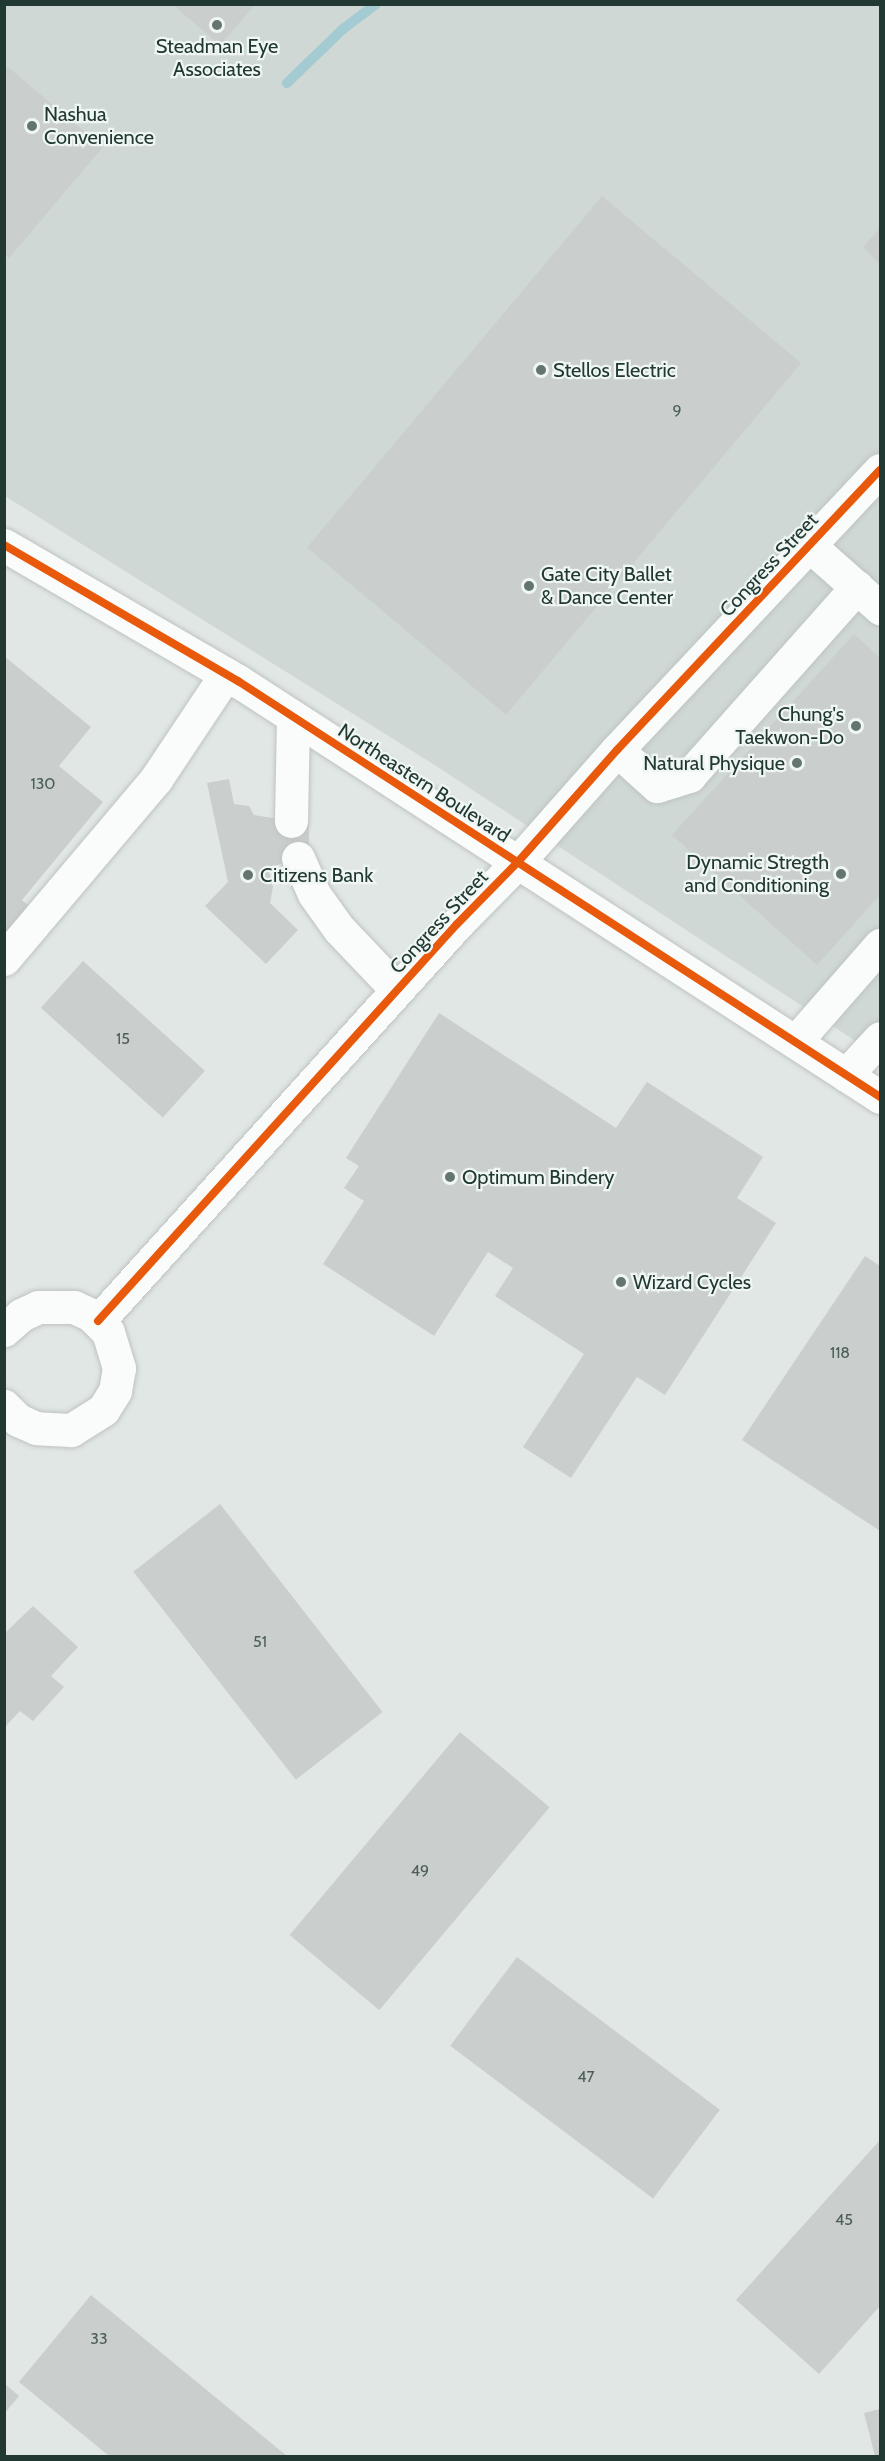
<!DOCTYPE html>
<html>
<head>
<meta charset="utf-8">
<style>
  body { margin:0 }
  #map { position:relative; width:885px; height:2461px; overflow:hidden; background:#e1e7e4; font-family:Cabin,sans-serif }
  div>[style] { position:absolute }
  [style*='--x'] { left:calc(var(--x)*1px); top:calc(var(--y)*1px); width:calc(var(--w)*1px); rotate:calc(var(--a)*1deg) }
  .built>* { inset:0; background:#cfd8d4 }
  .stream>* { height:10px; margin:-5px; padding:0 5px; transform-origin:5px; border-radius:5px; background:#a4cad2 }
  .building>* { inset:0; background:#cacfcd; transform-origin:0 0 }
  .roads { filter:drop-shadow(0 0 2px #bec3c1) drop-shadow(0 0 2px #bec3c1) }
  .minor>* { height:33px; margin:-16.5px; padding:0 16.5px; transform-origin:16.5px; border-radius:16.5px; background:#fafbfb }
  .cycleway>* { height:8px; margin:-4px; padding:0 4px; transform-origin:4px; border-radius:4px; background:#e8590c }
  .dots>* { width:16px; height:16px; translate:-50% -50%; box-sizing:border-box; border:3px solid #eff6f3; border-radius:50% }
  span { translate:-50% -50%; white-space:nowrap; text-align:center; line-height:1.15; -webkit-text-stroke:4.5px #eff6f3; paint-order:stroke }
  .number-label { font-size:16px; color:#4c5e5a }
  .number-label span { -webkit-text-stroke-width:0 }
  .poi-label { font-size:20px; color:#213833 }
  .left { translate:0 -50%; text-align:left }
  .right { translate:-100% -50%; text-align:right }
  .street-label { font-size:20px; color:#213833 }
  .frame { position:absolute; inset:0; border:6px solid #213833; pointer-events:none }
</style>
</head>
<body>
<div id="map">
  <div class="built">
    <i style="clip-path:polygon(4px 5px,880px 5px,880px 1057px,430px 762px,5px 496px)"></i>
  </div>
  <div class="stream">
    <i style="--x:287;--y:83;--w:78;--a:-44"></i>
    <i style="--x:343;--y:29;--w:41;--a:-37.1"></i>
  </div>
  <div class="building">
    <i style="clip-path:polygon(173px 5px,255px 5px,220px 45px)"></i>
    <i style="clip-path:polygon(8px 67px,103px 147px,9px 258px,4px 254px,4px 70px)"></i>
    <i style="left:602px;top:196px;width:260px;height:459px;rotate:40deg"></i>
    <i style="clip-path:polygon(880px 228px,880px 264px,863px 247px)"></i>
    <i style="clip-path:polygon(854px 634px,880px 658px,880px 895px,817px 965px,672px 835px)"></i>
    <i style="clip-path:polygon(4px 656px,91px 727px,59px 766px,103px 802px,22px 900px,34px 910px,4px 942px)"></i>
    <i style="clip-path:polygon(229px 779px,234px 804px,249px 806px,254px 815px,309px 824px,309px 855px,268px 868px,273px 887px,270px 903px,298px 930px,266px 964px,205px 906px,228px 882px,207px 783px)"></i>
    <i style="left:83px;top:961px;width:164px;height:63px;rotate:42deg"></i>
    <i style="clip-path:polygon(439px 1013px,616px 1128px,647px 1082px,763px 1157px,737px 1198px,776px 1223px,665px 1395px,637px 1377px,571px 1478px,523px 1447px,584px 1354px,495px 1296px,513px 1268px,488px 1252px,434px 1336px,323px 1264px,364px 1201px,344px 1188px,359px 1166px,346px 1158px)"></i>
    <i style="clip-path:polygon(865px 1256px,880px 1266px,880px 1531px,742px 1440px)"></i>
    <i style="left:220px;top:1504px;width:264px;height:110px;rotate:52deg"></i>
    <i style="clip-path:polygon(33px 1606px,78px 1647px,51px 1676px,64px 1687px,33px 1721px,20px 1711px,4px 1728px,4px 1634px)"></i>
    <i style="left:460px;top:1732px;width:117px;height:265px;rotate:40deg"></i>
    <i style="left:517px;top:1957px;width:254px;height:111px;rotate:37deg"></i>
    <i style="clip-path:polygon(880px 2140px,880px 2306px,819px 2374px,736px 2300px)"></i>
    <i style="clip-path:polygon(91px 2295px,287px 2456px,109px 2456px,19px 2382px)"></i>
    <i style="clip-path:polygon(4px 2383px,19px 2396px,4px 2414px)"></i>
    <i style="clip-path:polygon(880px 2409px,880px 2456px,875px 2456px,864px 2413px)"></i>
  </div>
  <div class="roads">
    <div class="minor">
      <i style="--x:4;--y:545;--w:271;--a:30.2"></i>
      <i style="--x:238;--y:681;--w:765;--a:32.94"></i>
      <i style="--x:810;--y:546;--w:94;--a:41.5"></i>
      <i style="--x:617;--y:750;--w:54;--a:42"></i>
      <i style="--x:657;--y:786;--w:34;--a:-17"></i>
      <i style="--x:689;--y:776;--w:253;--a:-48.4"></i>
      <i style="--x:291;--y:821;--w:102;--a:-88.9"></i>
      <i style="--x:298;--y:858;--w:39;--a:66"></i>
      <i style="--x:314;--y:894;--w:43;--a:54.5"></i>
      <i style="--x:339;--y:929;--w:84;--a:46.4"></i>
      <i style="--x:4;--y:959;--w:236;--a:-49.8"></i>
      <i style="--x:156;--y:779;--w:126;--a:-56.3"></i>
      <i style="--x:796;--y:1041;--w:128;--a:-48.8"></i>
      <i style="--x:846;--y:1075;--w:50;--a:-47.4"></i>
      <i style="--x:98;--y:1321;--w:535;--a:-47.88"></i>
      <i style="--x:457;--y:924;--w:86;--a:-45.5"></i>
      <i style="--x:517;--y:863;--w:151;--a:-48.5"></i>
      <i style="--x:617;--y:750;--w:384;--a:-46.8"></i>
      <i style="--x:4;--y:1330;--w:23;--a:-41"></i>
      <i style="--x:21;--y:1315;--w:19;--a:-25"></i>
      <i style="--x:38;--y:1307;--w:36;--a:0"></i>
      <i style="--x:74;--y:1307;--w:19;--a:25"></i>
      <i style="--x:91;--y:1315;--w:24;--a:45"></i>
      <i style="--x:108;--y:1332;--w:38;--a:73"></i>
      <i style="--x:119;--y:1368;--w:23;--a:100"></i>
      <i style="--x:115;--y:1391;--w:22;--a:122"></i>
      <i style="--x:103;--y:1410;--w:38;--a:148"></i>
      <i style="--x:71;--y:1430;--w:35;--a:-177"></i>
      <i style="--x:36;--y:1428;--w:20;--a:-156"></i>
      <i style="--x:18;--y:1420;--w:20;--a:-135"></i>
    </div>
  </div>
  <div class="cycleway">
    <i style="--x:4;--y:545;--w:271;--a:30.2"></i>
    <i style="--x:238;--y:681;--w:765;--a:32.94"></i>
    <i style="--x:98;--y:1321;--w:535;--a:-47.88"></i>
    <i style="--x:457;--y:924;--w:86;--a:-45.5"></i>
    <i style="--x:517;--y:863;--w:151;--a:-48.5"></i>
    <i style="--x:617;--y:750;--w:384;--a:-46.8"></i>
  </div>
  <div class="dots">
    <i style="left:217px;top:25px;background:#647571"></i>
    <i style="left:32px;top:126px;background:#647571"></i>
    <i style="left:541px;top:370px;background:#647571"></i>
    <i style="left:529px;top:586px;background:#647571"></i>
    <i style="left:856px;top:726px;background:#647571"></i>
    <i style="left:797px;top:763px;background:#647571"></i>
    <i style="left:841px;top:874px;background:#647571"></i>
    <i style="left:248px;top:875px;background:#647571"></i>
    <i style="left:450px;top:1177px;background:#647571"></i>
    <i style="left:621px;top:1282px;background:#647571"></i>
  </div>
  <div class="number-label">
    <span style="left:677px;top:411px">9</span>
    <span style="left:43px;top:784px">130</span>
    <span style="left:123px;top:1039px">15</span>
    <span style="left:840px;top:1353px">118</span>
    <span style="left:260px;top:1642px">51</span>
    <span style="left:420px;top:1871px">49</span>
    <span style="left:586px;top:2077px">47</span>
    <span style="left:844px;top:2220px">45</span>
    <span style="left:99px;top:2339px">33</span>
  </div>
  <div class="poi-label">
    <span style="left:217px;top:58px">Steadman Eye<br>Associates</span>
    <span class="left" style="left:44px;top:126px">Nashua<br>Convenience</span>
    <span class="left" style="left:553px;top:370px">Stellos Electric</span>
    <span class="left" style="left:541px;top:586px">Gate City Ballet<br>&amp; Dance Center</span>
    <span class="right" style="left:844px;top:726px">Chung's<br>Taekwon-Do</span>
    <span class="right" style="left:785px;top:763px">Natural Physique</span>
    <span class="right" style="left:829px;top:874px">Dynamic Stregth<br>and Conditioning</span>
    <span class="left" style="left:260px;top:875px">Citizens Bank</span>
    <span class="left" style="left:462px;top:1177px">Optimum Bindery</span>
    <span class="left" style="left:633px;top:1282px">Wizard Cycles</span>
  </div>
  <div class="street-label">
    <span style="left:769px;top:565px;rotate:-47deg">Congress Street</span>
    <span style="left:424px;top:783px;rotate:33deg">Northeastern Boulevard</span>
    <span style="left:439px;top:922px;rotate:-47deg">Congress Street</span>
  </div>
  <div class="frame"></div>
</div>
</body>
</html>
